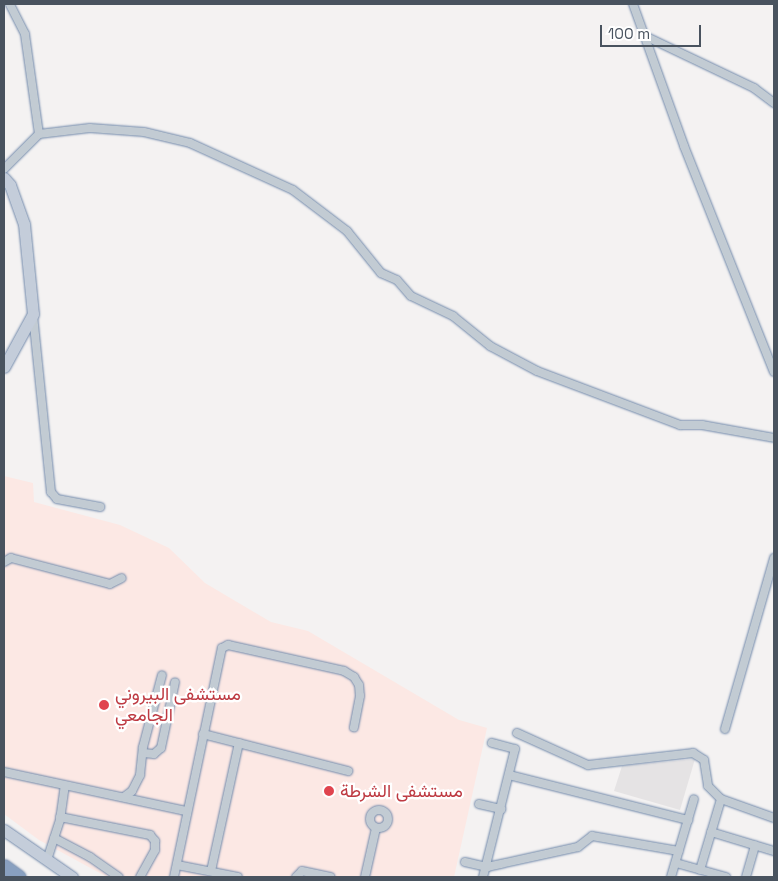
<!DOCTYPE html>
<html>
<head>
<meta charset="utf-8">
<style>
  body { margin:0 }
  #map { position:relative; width:778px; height:881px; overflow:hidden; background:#f4f2f2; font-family:"Space Grotesk",Vazirmatn,sans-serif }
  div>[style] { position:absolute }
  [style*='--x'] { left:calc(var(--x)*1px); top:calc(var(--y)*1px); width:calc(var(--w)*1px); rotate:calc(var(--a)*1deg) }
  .education>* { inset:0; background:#e5e3e4 }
  .medical>* { inset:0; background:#fce8e4 }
  .roads { filter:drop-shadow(0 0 1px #748bac) drop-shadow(0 0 1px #748bac) }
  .street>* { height:8px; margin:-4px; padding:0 4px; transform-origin:4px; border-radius:4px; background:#c2cbd3 }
  .street>.ring { margin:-4px; padding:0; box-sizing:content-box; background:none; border:8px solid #c2cbd3; border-radius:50% }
  .secondary>* { height:11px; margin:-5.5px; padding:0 5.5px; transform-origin:5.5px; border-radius:5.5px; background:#c4cdda }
  .highway>* { height:15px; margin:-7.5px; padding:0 7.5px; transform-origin:7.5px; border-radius:7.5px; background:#89a0c0 }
  .dots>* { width:14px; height:14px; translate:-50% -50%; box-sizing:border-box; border:2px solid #fff; border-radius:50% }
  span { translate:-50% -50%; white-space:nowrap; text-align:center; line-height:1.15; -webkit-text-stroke:4.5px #fff; paint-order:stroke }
  .health-label { font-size:18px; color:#be3a42 }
  .left { translate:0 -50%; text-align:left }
  .frame { position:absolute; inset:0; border:5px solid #49535f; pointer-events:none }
  .scale { position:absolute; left:600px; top:25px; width:101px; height:22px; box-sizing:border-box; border:2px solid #49535f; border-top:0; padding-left:6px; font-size:15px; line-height:18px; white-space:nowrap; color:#49535f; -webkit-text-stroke:4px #fff; paint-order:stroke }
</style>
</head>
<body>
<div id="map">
  <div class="education">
    <i style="clip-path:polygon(695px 759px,680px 810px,614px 791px,622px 766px)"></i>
  </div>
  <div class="medical">
    <i style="clip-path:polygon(4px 476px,33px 483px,34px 502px,120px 525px,169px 548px,205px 583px,271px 622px,308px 631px,459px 720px,487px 728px,454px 877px,107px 877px,39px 840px,4px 814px)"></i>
  </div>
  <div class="roads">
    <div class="street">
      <i style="--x:633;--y:4;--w:151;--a:70.2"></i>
      <i style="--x:684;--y:146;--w:243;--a:68.3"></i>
      <i style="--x:647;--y:37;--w:119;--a:25.5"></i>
      <i style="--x:754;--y:88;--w:25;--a:37"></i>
      <i style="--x:39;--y:134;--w:51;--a:-6.7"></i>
      <i style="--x:90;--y:128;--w:54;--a:4.2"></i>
      <i style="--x:144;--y:132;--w:47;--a:13.4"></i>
      <i style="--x:190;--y:143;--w:113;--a:24.5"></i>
      <i style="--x:293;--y:190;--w:68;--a:37.2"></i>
      <i style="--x:347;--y:231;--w:54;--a:51"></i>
      <i style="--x:381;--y:273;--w:17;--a:24"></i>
      <i style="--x:397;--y:280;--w:21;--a:49"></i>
      <i style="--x:411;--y:296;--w:47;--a:25.5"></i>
      <i style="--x:453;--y:316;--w:48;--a:39"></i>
      <i style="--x:490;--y:346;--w:53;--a:28"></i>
      <i style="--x:537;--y:371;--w:153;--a:20.7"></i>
      <i style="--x:680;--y:425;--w:22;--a:0"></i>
      <i style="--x:702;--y:425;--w:73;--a:10.2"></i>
      <i style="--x:4;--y:169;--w:49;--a:-45"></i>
      <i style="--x:39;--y:134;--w:101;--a:-98"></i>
      <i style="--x:25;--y:34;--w:34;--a:-117"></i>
      <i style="--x:33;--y:315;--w:178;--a:84.2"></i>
      <i style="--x:51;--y:492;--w:9;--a:49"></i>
      <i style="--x:57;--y:499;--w:44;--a:10.5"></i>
      <i style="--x:4;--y:562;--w:8;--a:-30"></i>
      <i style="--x:11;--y:558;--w:102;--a:14.7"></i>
      <i style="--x:110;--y:584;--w:13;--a:-27"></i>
      <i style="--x:725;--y:729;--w:178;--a:-74"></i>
      <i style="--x:517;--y:733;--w:78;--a:24.3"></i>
      <i style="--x:588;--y:765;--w:106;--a:-6.5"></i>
      <i style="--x:693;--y:753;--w:13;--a:32"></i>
      <i style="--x:704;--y:760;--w:26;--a:81"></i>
      <i style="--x:708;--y:786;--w:18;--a:45"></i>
      <i style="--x:721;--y:799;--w:56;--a:19.7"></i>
      <i style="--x:203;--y:734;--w:150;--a:14.3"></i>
      <i style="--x:143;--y:753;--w:11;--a:5"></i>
      <i style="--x:154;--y:754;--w:9;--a:-41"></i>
      <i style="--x:161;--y:748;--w:67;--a:-78"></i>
      <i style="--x:4;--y:772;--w:186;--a:12.1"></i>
      <i style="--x:509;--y:775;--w:185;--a:14.1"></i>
      <i style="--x:124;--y:797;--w:10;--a:-37"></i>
      <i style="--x:132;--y:791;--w:18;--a:-63"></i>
      <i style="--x:140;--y:775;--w:28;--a:-84"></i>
      <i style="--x:143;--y:747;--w:74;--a:-75.2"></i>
      <i style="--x:479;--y:804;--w:23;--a:13"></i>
      <i class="ring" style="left:370px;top:810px;width:10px;height:10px"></i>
      <i style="--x:60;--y:817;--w:92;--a:11.3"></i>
      <i style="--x:150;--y:835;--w:8;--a:50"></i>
      <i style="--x:155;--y:841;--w:9;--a:90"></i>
      <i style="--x:155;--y:850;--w:31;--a:119"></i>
      <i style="--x:711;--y:832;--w:66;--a:16.8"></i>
      <i style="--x:54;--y:838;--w:41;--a:27.8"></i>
      <i style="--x:90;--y:857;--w:35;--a:35"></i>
      <i style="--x:47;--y:860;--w:42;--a:-72"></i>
      <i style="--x:60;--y:820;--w:35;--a:-82"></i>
      <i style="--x:465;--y:862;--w:23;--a:13"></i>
      <i style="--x:487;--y:867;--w:93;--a:-12.4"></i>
      <i style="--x:578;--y:847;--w:18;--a:-38"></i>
      <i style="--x:592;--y:836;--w:88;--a:9.8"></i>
      <i style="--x:676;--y:863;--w:52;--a:15.6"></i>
      <i style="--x:177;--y:865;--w:62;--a:11.1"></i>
      <i style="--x:700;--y:870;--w:74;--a:-73.5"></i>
      <i style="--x:211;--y:871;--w:131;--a:-77.7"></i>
      <i style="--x:174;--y:877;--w:234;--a:-78.2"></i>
      <i style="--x:222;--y:648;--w:7;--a:-27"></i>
      <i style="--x:228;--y:645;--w:119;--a:12.6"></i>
      <i style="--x:344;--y:671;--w:12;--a:31"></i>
      <i style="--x:354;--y:677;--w:9;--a:58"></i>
      <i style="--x:359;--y:685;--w:11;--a:85"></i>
      <i style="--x:360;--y:696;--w:32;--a:101"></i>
      <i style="--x:296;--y:877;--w:8;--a:-45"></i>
      <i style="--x:302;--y:871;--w:29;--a:12"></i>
      <i style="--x:365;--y:877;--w:50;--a:-77.3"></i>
      <i style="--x:483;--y:877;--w:132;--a:-76"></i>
      <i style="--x:515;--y:749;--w:24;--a:-165"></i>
      <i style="--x:671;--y:877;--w:81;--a:-73.6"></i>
      <i style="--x:746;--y:877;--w:33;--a:-74"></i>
    </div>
    <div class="secondary">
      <i style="--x:4;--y:178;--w:9;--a:49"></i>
      <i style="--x:10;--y:185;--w:41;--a:70.3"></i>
      <i style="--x:24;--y:224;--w:90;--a:84.3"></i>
      <i style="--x:33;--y:314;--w:60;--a:118.7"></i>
      <i style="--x:4;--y:830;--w:83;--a:34.7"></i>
    </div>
    <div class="highway">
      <i style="--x:4;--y:867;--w:17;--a:36"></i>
    </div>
  </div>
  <div class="dots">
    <i style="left:104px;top:705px;background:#e0444e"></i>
    <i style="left:329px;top:791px;background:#e0444e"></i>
  </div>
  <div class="health-label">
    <span class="left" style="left:115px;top:705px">مستشفى البيروني<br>الجامعي</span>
    <span class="left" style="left:340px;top:791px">مستشفى الشرطة</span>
  </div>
  <div class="frame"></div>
  <div class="scale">100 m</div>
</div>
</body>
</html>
